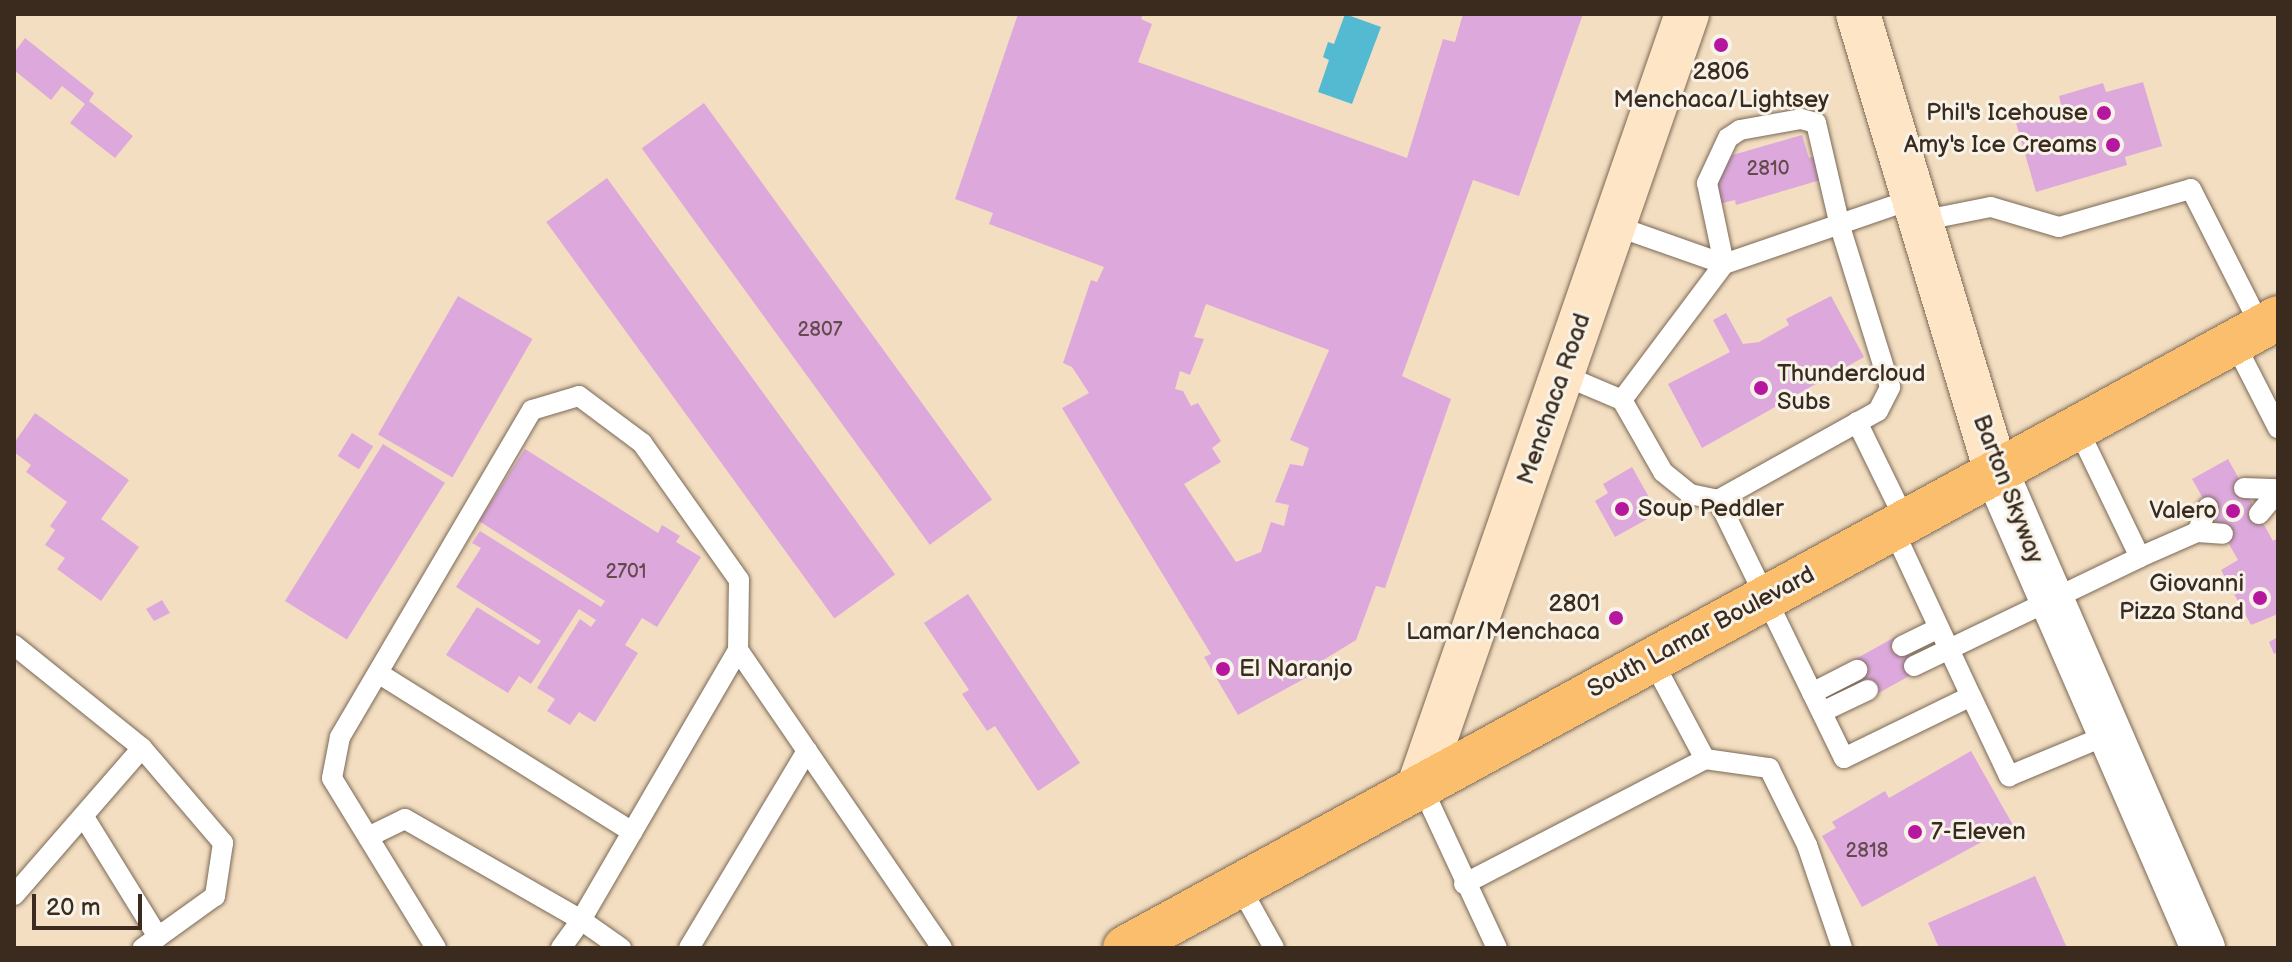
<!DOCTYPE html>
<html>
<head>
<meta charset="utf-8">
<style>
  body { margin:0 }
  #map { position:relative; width:2292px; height:962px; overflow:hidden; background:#f3dec1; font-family:"Balsamiq Sans",sans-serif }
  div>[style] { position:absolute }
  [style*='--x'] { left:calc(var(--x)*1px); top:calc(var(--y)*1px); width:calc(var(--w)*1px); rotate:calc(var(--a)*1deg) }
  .water>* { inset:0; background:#54bad2 }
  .building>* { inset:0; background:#dda9dd; transform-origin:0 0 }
  .roads { filter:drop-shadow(0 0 2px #7b6957) drop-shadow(0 0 2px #7b6957) }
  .service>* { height:20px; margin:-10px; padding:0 10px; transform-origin:10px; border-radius:10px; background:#fff }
  .tertiary>* { height:44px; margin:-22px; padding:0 22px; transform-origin:22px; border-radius:22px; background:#fff }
  .secondary>* { height:44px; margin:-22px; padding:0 22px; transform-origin:22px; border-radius:22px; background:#fde5c5 }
  .primary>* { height:44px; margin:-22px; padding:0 22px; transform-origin:22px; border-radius:22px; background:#fabe6d }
  .dots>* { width:22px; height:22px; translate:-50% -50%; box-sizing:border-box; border:4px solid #f7f3e8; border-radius:50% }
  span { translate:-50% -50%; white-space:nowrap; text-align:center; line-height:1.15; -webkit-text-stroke:6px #f7f3e8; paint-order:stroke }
  .number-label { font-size:20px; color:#644a4e }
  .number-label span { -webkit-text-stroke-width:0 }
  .poi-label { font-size:24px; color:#3b2a1e }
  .right { translate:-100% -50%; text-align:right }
  .left { translate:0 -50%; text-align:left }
  .street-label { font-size:24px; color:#3b2a1e }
  .frame { position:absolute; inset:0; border:16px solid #3b2a1e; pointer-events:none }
  .scale { position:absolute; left:32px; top:894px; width:110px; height:36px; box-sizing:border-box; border:4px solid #3b2a1e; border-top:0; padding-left:10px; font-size:24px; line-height:28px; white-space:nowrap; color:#3b2a1e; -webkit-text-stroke:6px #f7f3e8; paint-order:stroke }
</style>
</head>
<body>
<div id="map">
  <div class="water">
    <i style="clip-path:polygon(1345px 14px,1381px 27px,1352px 104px,1318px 92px,1329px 60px,1323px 57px,1328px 42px,1334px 44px)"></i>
  </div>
  <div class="building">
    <i style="clip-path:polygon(evenodd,1018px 14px,1143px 14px,1141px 19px,1152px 24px,1138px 62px,1407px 158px,1443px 39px,1455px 42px,1463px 14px,1583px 14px,1519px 196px,1473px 180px,1402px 376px,1451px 399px,1385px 588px,1376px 586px,1356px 640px,1307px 670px,1311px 675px,1238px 715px,1204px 657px,1211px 654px,1062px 408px,1089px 393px,1072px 367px,1063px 363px,1091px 280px,1097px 282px,1104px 267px,989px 224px,993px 213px,955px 199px,1018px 14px,1206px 304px,1329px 350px,1290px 440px,1309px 448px,1303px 466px,1290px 464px,1275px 502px,1289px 505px,1284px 526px,1271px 522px,1261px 552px,1236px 562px,1184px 484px,1221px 462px,1212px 448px,1221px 441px,1198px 403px,1191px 406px,1183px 391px,1175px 389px,1180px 371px,1190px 375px,1204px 339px,1194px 337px,1206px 304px)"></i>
    <i style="clip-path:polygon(25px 38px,94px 93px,89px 101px,133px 136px,115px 158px,70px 123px,85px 104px,62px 86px,51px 100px,14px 70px,14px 53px)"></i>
    <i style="clip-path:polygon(2143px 82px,2162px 146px,2125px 157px,2127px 165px,2036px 192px,2016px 123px,2062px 109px,2059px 96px,2103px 83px,2106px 92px)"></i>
    <i style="left:704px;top:103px;width:490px;height:77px;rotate:54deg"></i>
    <i style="clip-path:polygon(1802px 135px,1809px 158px,1817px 156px,1824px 179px,1736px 205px,1735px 200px,1718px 204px,1711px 182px,1719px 159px)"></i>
    <i style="left:607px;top:178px;width:490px;height:75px;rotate:54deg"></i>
    <i style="left:458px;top:296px;width:86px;height:160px;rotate:30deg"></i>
    <i style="clip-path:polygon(1831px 296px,1864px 357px,1702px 448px,1668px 384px,1730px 352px,1713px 320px,1726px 313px,1743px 344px,1759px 342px,1789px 325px,1786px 319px)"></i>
    <i style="clip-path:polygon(35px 413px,129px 480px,101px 519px,139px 547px,101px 601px,57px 569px,65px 558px,45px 545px,55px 530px,50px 526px,67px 502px,26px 472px,31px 465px,14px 452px,14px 443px)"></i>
    <i style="left:352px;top:433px;width:25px;height:27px;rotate:32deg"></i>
    <i style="left:383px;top:444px;width:73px;height:185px;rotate:32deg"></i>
    <i style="clip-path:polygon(525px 449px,658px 533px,662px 525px,680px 536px,676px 542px,701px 557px,657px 627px,642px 618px,625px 645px,638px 653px,595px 722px,579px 712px,570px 725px,547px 711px,555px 699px,537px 688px,580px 619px,591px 627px,596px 620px,579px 609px,531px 684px,519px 676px,508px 693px,446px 655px,477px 607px,538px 645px,541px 641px,456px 587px,481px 548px,472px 543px,480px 531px,601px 607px,605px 601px,479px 521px)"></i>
    <i style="clip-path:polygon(2228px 459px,2273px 541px,2278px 538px,2278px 614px,2251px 625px,2221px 570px,2238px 560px,2192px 479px)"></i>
    <i style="clip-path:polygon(1632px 467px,1650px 499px,1643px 503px,1651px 517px,1615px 537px,1595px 501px,1608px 493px,1603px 484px)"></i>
    <i style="clip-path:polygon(968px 594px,1080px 763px,1038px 791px,995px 726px,987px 731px,962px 694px,969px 690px,924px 623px)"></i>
    <i style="clip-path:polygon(162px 600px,170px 613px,154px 621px,146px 609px)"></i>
    <i style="left:1897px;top:636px;width:41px;height:51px;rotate:61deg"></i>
    <i style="clip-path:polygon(2278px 637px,2278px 652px,2274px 654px,2269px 642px)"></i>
    <i style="clip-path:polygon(1971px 751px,2013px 825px,1862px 907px,1822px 836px,1836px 828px,1832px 822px,1885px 791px,1889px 798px)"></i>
    <i style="clip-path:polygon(2035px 876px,2067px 948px,1939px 948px,1928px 923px)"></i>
  </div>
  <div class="roads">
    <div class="service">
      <i style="--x:1920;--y:221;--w:72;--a:-11.2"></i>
      <i style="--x:1991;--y:207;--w:71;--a:16.4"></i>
      <i style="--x:2059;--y:227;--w:137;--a:-16.1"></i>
      <i style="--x:2191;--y:189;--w:155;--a:63.1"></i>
      <i style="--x:1616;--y:226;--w:114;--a:19.4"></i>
      <i style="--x:1724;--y:264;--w:200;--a:-19"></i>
      <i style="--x:2234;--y:342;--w:97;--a:62.9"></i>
      <i style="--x:1563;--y:375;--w:64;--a:23"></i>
      <i style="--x:1622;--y:400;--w:83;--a:60.3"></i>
      <i style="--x:1663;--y:472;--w:35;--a:39"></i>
      <i style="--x:1690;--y:494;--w:29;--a:12"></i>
      <i style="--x:1718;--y:500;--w:183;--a:-29.1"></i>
      <i style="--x:1878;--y:411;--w:27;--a:-63"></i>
      <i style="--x:1890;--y:387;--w:169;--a:-107.3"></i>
      <i style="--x:1840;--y:226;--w:106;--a:-103.1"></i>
      <i style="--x:1816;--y:123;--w:16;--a:-165"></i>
      <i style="--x:1801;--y:119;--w:62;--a:169.8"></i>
      <i style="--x:1740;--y:130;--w:14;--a:146"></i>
      <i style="--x:1728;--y:138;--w:50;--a:115"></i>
      <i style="--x:1707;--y:183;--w:83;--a:78.1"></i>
      <i style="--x:1724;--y:264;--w:170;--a:126.9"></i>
      <i style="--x:1857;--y:422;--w:111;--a:63.9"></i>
      <i style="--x:2078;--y:429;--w:142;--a:64.2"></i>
      <i style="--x:2140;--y:557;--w:62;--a:-23.7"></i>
      <i style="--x:2197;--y:532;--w:27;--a:-66"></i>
      <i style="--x:2244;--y:488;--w:34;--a:2"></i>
      <i style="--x:1718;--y:500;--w:287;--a:64"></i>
      <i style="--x:1844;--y:758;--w:141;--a:-26"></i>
      <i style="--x:1971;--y:696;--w:89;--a:64.6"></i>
      <i style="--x:2009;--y:776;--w:109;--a:-22.6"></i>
      <i style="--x:2259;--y:514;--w:30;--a:-50"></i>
      <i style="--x:1893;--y:529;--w:184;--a:65"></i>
      <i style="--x:2197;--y:532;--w:26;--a:4"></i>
      <i style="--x:14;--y:645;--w:164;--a:38.8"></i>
      <i style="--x:142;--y:748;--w:195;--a:131"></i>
      <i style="--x:1902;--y:646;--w:41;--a:-25.9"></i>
      <i style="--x:1914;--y:666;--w:251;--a:-25.7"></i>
      <i style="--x:378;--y:673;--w:300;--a:32"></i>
      <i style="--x:1812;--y:693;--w:51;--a:-27.1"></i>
      <i style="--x:1822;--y:712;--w:51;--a:-25.6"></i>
      <i style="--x:142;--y:748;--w:125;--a:49.5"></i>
      <i style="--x:223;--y:843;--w:54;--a:98.6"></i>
      <i style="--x:215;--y:896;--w:70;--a:144.3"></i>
      <i style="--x:1705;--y:759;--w:65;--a:8"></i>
      <i style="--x:1769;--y:768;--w:86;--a:63.7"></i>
      <i style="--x:1807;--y:845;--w:109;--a:71.2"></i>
      <i style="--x:1420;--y:783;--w:182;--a:65"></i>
      <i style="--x:84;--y:817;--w:141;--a:58.3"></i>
      <i style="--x:158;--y:937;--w:19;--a:144"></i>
      <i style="--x:368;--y:837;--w:41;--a:-25.9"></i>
      <i style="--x:405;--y:819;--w:203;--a:29.8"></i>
      <i style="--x:581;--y:920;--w:312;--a:-59.8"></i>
      <i style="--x:1464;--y:884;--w:271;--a:-27.4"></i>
      <i style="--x:1705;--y:759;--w:115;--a:-118.1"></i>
      <i style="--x:1239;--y:885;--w:72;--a:60.9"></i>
      <i style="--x:436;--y:948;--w:199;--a:-121.5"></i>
      <i style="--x:332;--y:778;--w:42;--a:-79"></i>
      <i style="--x:340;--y:737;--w:379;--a:-59.6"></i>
      <i style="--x:532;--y:410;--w:49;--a:-16.6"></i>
      <i style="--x:579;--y:396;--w:79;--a:36.7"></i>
      <i style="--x:642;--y:443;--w:168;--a:54.7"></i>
      <i style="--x:739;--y:580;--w:70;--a:90.8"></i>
      <i style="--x:738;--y:650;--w:361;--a:55.6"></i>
      <i style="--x:561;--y:948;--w:34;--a:-54"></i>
      <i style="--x:581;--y:920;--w:49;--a:35"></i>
      <i style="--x:689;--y:948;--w:230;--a:-59.1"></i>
    </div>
    <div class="tertiary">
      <i style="--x:1997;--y:474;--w:517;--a:66.51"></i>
    </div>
    <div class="secondary">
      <i style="--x:1858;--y:14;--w:481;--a:73.2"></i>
      <i style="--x:1420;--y:783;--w:814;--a:-70.85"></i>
    </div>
    <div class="primary">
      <i style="--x:1125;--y:948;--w:1314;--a:-28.65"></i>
    </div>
  </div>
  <div class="dots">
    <i style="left:1721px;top:45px;background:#b5179e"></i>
    <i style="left:2104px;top:113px;background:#b5179e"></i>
    <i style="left:2113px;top:145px;background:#b5179e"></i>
    <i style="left:1761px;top:388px;background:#b5179e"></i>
    <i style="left:1622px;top:509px;background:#b5179e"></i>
    <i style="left:2233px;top:511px;background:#b5179e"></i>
    <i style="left:2260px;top:598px;background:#b5179e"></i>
    <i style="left:1616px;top:618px;background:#b5179e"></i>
    <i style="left:1223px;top:669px;background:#b5179e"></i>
    <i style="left:1915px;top:832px;background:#b5179e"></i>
  </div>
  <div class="number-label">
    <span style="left:1768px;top:169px">2810</span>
    <span style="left:820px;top:330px">2807</span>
    <span style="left:626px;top:572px">2701</span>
    <span style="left:1867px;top:851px">2818</span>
  </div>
  <div class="poi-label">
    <span style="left:1721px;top:86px">2806<br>Menchaca/Lightsey</span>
    <span class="right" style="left:2088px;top:113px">Phil's Icehouse</span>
    <span class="right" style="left:2097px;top:145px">Amy's Ice Creams</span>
    <span class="left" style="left:1777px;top:388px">Thundercloud<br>Subs</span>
    <span class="left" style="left:1638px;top:509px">Soup Peddler</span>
    <span class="right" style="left:2217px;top:511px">Valero</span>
    <span class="right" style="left:2244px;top:598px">Giovanni<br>Pizza Stand</span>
    <span class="right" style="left:1600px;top:618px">2801<br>Lamar/Menchaca</span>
    <span class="left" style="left:1239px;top:669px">El Naranjo</span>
    <span class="left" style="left:1931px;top:832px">7-Eleven</span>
  </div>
  <div class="street-label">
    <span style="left:1554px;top:399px;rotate:-71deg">Menchaca Road</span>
    <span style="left:2008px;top:489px;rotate:69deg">Barton Skyway</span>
    <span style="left:1701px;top:632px;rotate:-28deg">South Lamar Boulevard</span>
  </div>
  <div class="frame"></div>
  <div class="scale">20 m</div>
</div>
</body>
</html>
